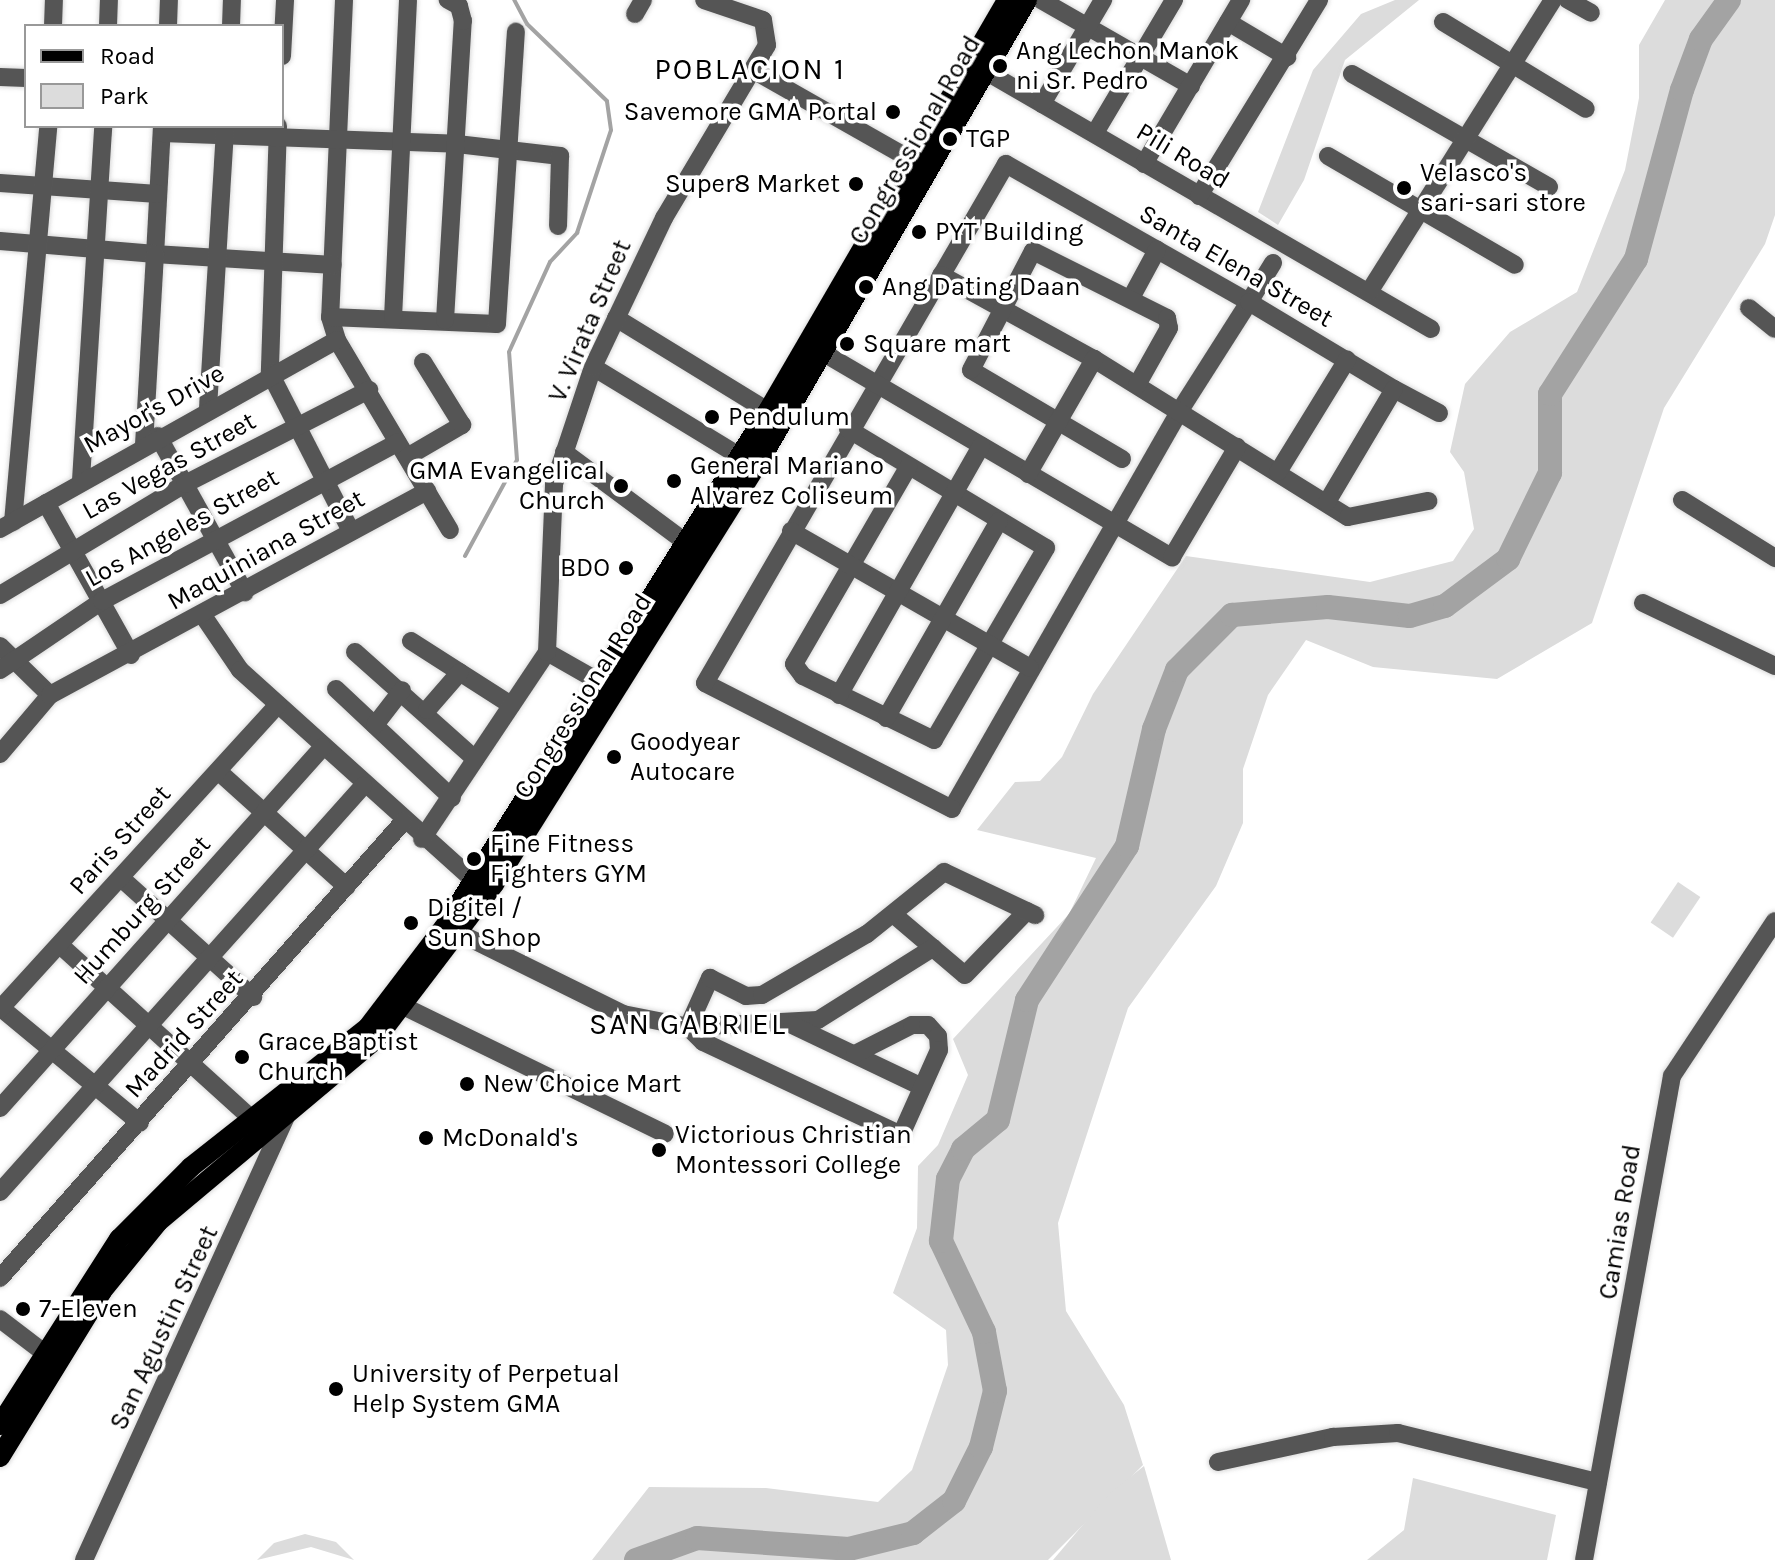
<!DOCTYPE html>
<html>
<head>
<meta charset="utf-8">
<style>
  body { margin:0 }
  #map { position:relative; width:1775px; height:1560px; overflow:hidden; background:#fff; font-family:Karla,sans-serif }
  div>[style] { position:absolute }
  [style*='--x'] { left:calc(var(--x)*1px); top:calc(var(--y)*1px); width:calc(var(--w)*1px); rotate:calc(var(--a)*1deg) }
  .green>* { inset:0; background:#dcdcdc; transform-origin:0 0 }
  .stream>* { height:4px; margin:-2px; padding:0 2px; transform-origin:2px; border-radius:2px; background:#a3a3a3 }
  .river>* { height:24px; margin:-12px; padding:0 12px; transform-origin:12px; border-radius:12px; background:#a3a3a3 }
  .roads { filter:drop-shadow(0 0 2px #dbdbdb) drop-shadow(0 0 2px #dbdbdb) }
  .minor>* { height:18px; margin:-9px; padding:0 9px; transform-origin:9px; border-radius:9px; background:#555 }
  .major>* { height:20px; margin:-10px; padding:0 10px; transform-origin:10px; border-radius:10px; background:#000 }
  .dots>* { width:22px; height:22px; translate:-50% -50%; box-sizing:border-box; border:4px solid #fff; border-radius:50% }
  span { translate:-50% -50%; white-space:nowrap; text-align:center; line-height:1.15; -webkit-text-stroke:7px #fff; paint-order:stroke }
  .poi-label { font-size:26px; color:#000 }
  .left { translate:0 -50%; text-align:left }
  .right { translate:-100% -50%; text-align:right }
  .street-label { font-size:26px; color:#000 }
  .quarter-label { font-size:30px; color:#000; letter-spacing:2px }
  .legend { position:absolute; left:24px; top:24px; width:260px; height:104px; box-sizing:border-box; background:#fff; border:2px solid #999; margin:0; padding:10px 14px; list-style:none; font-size:24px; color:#000 }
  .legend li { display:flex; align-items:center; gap:16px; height:40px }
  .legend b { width:40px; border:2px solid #999 }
</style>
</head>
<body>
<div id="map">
  <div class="green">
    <i style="clip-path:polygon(1395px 0,1419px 0,1345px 60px,1304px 180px,1278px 225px,1258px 212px,1313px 70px,1361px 14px)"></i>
    <i style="clip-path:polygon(1665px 0,1775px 0,1775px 215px,1765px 244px,1664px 408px,1592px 623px,1497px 679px,1373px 667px,1306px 640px,1268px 695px,1243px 769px,1243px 823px,1216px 886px,1128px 1008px,1058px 1223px,1066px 1311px,1124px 1405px,1143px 1465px,1048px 1560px,592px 1560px,649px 1487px,766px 1488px,878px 1502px,912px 1470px,948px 1365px,946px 1330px,893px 1293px,917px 1228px,918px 1166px,938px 1145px,968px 1075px,953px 1039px,1069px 914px,1096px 858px,977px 830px,1015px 782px,1040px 781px,1062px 757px,1093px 694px,1186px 556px,1370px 582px,1453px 561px,1474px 529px,1464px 472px,1450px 452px,1465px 384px,1510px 332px,1577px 292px,1625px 170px,1639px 98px,1639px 45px)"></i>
    <i style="left:1678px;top:882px;width:27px;height:49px;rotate:34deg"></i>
    <i style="clip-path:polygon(1144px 1466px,1171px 1560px,1053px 1560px,1109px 1494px)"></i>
    <i style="clip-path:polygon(1413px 1478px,1556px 1515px,1547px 1560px,1367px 1560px,1404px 1530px)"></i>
    <i style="clip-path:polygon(305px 1534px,336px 1542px,354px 1560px,311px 1547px,257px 1560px,274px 1543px)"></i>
  </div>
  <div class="stream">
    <i style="--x:465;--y:556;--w:109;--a:-61.6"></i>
    <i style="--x:517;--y:460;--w:108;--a:-94.2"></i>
    <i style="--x:509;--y:352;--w:99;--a:-65.5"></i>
    <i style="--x:550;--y:262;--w:40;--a:-47"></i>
    <i style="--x:577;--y:233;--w:108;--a:-71.7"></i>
    <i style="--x:611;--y:130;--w:29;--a:-98"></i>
    <i style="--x:607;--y:101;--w:111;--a:-136.1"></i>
    <i style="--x:527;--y:24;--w:27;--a:-118"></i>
  </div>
  <div class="river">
    <i style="--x:636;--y:1560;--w:65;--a:-19.8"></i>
    <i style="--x:697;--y:1538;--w:152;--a:4.1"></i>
    <i style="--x:849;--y:1549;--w:66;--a:-14"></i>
    <i style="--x:913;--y:1533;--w:52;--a:-38"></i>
    <i style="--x:954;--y:1501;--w:60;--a:-63.4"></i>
    <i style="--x:981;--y:1447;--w:58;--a:-76"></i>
    <i style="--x:995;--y:1391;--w:60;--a:-100.6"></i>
    <i style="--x:984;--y:1332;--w:101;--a:-115.3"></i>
    <i style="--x:941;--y:1241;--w:62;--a:-83.6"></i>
    <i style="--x:948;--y:1179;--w:34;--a:-63"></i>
    <i style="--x:963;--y:1149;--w:45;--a:-39.6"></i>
    <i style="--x:998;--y:1120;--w:123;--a:-76.4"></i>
    <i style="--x:1027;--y:1000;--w:184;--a:-57"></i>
    <i style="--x:1127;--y:846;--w:120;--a:-77"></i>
    <i style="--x:1154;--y:729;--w:63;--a:-68.7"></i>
    <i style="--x:1177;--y:670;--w:78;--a:-45"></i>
    <i style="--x:1232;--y:615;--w:96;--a:-4.8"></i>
    <i style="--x:1328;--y:607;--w:82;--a:6.3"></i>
    <i style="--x:1410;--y:616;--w:36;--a:-16"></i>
    <i style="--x:1445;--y:606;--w:79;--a:-36.7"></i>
    <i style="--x:1508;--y:559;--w:96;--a:-64"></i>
    <i style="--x:1550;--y:473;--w:79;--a:-90"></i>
    <i style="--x:1550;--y:394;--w:160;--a:-57.5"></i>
    <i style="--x:1636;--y:259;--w:175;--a:-74.8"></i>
    <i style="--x:1682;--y:90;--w:54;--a:-69.6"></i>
    <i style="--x:1701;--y:39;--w:48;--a:-54.3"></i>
  </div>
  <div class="roads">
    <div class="minor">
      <i style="--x:344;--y:0;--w:317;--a:92.5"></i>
      <i style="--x:330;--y:317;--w:24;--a:73"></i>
      <i style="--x:337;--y:340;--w:221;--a:59.3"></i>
      <i style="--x:1041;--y:0;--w:173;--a:29.8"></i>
      <i style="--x:1568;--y:0;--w:26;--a:29"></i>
      <i style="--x:635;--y:14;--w:16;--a:-60"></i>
      <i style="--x:1228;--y:22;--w:69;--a:30.7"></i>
      <i style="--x:1443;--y:22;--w:167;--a:31.3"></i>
      <i style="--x:53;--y:26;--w:26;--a:-88"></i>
      <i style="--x:108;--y:26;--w:26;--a:-88"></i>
      <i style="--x:168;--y:26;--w:26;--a:-88"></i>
      <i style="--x:231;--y:26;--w:26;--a:-88"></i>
      <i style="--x:282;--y:56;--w:56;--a:-86.9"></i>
      <i style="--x:973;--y:64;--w:529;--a:30.05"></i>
      <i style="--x:755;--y:71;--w:197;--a:29.6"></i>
      <i style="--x:1352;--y:74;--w:227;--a:29.8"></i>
      <i style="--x:0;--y:77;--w:26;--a:2"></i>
      <i style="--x:1042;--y:104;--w:121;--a:-59.6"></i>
      <i style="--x:162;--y:126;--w:128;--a:93.1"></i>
      <i style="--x:155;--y:254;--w:178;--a:3.5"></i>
      <i style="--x:278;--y:126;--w:247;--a:91.9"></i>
      <i style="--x:270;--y:373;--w:178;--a:62.9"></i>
      <i style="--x:162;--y:133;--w:295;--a:2.1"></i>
      <i style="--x:457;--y:144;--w:104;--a:6.6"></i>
      <i style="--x:560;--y:156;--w:70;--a:91.6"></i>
      <i style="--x:1095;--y:133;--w:155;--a:-59.3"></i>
      <i style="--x:1328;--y:156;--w:216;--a:30.2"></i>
      <i style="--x:1144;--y:164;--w:191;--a:-59.4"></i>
      <i style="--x:0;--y:183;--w:158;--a:4"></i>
      <i style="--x:1199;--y:196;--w:230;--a:-58.5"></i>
      <i style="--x:0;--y:241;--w:156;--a:4.8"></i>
      <i style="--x:155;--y:254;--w:191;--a:93.3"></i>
      <i style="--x:1273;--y:263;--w:46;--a:121.6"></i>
      <i style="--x:1249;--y:302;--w:130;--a:122.5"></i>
      <i style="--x:1179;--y:412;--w:457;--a:119.8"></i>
      <i style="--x:952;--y:809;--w:277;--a:-153"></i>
      <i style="--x:705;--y:683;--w:600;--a:-59.89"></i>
      <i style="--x:1006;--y:164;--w:279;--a:29.6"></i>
      <i style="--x:1249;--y:302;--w:169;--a:31"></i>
      <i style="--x:1394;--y:389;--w:51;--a:28.1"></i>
      <i style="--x:941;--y:275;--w:175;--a:28.8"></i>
      <i style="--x:1094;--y:359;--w:299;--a:31.9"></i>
      <i style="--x:1348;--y:517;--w:82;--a:-11.3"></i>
      <i style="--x:1369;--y:292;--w:345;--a:-57.8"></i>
      <i style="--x:1131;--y:298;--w:55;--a:-61.6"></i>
      <i style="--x:1749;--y:308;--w:33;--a:39"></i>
      <i style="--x:330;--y:317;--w:167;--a:2.4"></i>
      <i style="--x:497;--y:324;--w:293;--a:-86.3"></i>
      <i style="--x:393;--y:318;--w:318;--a:-87.3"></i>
      <i style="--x:616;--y:318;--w:178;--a:31.5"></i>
      <i style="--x:445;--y:320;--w:300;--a:-86.6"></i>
      <i style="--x:463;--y:21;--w:16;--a:-105"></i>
      <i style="--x:459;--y:6;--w:13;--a:-151"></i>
      <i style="--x:810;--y:345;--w:420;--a:30.4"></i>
      <i style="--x:1172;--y:557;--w:128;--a:-59.4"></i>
      <i style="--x:593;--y:367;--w:185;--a:31.3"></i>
      <i style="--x:208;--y:408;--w:282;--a:-86.5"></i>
      <i style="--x:848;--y:429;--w:231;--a:31"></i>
      <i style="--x:1046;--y:548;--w:222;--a:120.3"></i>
      <i style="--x:934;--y:740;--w:146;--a:-154"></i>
      <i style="--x:803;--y:676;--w:15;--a:-127"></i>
      <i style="--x:794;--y:664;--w:228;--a:-59.9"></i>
      <i style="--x:158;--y:436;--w:179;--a:61"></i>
      <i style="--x:564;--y:452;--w:149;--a:36.6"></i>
      <i style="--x:407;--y:457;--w:64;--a:-30.2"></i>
      <i style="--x:462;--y:425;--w:74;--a:-121.8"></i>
      <i style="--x:1122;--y:459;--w:175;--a:-149.5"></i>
      <i style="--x:971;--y:370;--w:134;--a:-62.5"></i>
      <i style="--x:1033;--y:251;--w:150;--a:26.6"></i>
      <i style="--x:1167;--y:318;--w:10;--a:79"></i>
      <i style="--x:1169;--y:328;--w:65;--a:119.3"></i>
      <i style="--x:1278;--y:472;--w:132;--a:-58.4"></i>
      <i style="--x:1028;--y:474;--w:133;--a:-60.1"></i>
      <i style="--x:81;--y:480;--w:355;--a:-86.4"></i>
      <i style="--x:1682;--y:500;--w:110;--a:31.9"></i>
      <i style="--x:1327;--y:502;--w:131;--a:-59.3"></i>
      <i style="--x:46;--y:503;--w:174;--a:60.8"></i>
      <i style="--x:13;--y:522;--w:398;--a:-84.9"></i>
      <i style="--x:0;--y:529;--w:386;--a:-29.3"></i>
      <i style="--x:791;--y:531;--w:275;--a:29.8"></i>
      <i style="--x:0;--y:595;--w:216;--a:-31"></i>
      <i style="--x:185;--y:484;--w:207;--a:-27.1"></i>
      <i style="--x:1643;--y:603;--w:146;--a:25.5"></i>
      <i style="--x:204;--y:617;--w:64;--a:55.8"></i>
      <i style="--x:240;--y:670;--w:326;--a:42"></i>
      <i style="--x:411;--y:641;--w:119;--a:32.6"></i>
      <i style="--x:0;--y:646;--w:70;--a:44.4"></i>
      <i style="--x:355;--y:652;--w:161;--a:41.7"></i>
      <i style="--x:547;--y:652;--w:73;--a:29.7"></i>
      <i style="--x:0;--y:670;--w:123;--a:-34.1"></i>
      <i style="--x:102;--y:601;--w:335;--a:-28.2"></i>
      <i style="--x:336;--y:689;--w:159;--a:43.2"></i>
      <i style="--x:839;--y:695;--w:287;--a:-60.3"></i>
      <i style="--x:427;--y:710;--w:50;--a:-49"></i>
      <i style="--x:886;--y:718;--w:227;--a:-60.2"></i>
      <i style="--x:375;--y:725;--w:44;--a:-52.4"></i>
      <i style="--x:0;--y:754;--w:77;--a:-49.7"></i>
      <i style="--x:50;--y:695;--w:429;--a:-28.4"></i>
      <i style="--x:218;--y:771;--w:173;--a:42"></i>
      <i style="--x:422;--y:839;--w:225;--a:-56.2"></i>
      <i style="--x:547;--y:652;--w:168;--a:-87.6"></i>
      <i style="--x:554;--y:484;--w:123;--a:-71.6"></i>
      <i style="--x:593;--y:367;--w:165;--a:-64.5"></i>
      <i style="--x:664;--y:218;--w:201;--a:-59.2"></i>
      <i style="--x:767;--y:45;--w:25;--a:-99"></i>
      <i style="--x:763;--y:20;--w:62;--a:-161.3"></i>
      <i style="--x:121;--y:878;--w:178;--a:42"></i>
      <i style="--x:893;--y:914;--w:94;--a:40.3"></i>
      <i style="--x:965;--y:975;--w:89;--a:-45.9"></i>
      <i style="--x:445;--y:926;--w:199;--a:26.3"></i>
      <i style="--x:623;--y:1014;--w:66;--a:11.3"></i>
      <i style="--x:688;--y:1027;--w:130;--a:-3.1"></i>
      <i style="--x:818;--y:1020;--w:136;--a:-32.1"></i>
      <i style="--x:60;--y:945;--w:273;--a:42.2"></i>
      <i style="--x:405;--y:1007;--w:289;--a:26"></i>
      <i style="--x:1;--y:1008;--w:180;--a:39.6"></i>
      <i style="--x:0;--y:1009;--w:412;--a:-47.6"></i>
      <i style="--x:792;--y:1025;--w:144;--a:25.5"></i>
      <i style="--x:855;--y:1054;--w:64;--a:-27"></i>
      <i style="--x:912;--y:1025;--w:16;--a:0"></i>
      <i style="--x:928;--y:1025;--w:15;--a:48"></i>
      <i style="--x:938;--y:1036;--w:14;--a:86"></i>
      <i style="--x:939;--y:1050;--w:93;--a:114.1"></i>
      <i style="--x:901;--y:1135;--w:219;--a:-154.8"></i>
      <i style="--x:703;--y:1042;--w:21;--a:-135"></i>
      <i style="--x:688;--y:1027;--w:54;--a:-65.8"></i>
      <i style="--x:710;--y:978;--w:40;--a:26.6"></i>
      <i style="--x:746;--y:996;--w:16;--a:-4"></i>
      <i style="--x:762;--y:995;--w:121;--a:-30.2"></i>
      <i style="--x:867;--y:934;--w:99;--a:-38.8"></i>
      <i style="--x:944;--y:872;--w:101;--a:25.3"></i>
      <i style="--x:0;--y:1108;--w:484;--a:-48.2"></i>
      <i style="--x:0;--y:1192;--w:545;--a:-48.2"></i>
      <i style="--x:0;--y:1278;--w:609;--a:-48.53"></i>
      <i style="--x:0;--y:1319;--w:69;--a:37.4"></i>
      <i style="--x:1218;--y:1462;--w:118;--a:-12.3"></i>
      <i style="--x:1333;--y:1437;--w:65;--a:-3.5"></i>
      <i style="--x:1398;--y:1433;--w:206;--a:13.8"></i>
      <i style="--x:84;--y:1560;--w:487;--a:-65.5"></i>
      <i style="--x:1584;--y:1560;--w:492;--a:-79.7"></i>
      <i style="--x:1672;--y:1076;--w:186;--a:-56.4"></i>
    </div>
    <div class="major">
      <i style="--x:0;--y:1425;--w:221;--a:-57.4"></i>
      <i style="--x:119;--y:1239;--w:102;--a:-45"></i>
      <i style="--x:191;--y:1167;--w:226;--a:-38.3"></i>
      <i style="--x:368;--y:1027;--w:127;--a:-52.7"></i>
      <i style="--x:445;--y:926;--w:608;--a:-57.9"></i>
      <i style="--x:768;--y:411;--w:475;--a:-59.8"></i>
      <i style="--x:0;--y:1457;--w:195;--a:-58.4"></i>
      <i style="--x:102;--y:1291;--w:89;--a:-50.9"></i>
      <i style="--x:158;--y:1222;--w:285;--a:-40"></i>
      <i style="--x:376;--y:1039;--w:195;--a:-52.7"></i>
      <i style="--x:494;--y:884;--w:492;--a:-57.9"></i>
      <i style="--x:756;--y:467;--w:540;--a:-59.87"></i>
    </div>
  </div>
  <div class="dots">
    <i style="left:1000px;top:66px;background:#000"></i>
    <i style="left:893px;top:112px;background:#000"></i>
    <i style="left:950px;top:139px;background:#000"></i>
    <i style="left:856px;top:184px;background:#000"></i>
    <i style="left:1404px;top:188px;background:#000"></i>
    <i style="left:919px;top:232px;background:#000"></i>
    <i style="left:866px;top:287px;background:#000"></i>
    <i style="left:847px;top:344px;background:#000"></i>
    <i style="left:712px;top:417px;background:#000"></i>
    <i style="left:674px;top:481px;background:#000"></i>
    <i style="left:621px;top:486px;background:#000"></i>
    <i style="left:626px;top:568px;background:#000"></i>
    <i style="left:614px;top:757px;background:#000"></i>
    <i style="left:474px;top:859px;background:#000"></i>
    <i style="left:411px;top:923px;background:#000"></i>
    <i style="left:242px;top:1057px;background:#000"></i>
    <i style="left:467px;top:1084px;background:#000"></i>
    <i style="left:426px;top:1138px;background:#000"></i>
    <i style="left:659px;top:1150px;background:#000"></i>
    <i style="left:23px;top:1309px;background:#000"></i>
    <i style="left:336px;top:1389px;background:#000"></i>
  </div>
  <div class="poi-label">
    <span class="left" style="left:1016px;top:66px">Ang Lechon Manok<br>ni Sr. Pedro</span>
    <span class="right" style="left:877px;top:112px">Savemore GMA Portal</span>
    <span class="left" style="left:966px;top:139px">TGP</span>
    <span class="left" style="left:1420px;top:188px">Velasco's<br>sari-sari store</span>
    <span class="right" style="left:840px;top:184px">Super8 Market</span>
    <span class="left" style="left:935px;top:232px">PYT Building</span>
    <span class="left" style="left:882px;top:287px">Ang Dating Daan</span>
    <span class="left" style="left:863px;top:344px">Square mart</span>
    <span class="left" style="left:728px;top:417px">Pendulum</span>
    <span class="left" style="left:690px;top:481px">General Mariano<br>Alvarez Coliseum</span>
    <span class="right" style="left:605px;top:486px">GMA Evangelical<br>Church</span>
    <span class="right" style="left:610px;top:568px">BDO</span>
    <span class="left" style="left:630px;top:757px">Goodyear<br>Autocare</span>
    <span class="left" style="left:490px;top:859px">Fine Fitness<br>Fighters GYM</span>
    <span class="left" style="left:427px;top:923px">Digitel /<br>Sun Shop</span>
    <span class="left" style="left:258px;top:1057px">Grace Baptist<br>Church</span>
    <span class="left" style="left:483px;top:1084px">New Choice Mart</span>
    <span class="left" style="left:675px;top:1150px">Victorious Christian<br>Montessori College</span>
    <span class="left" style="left:442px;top:1138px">McDonald's</span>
    <span class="left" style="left:39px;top:1309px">7-Eleven</span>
    <span class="left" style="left:352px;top:1389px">University of Perpetual<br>Help System GMA</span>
  </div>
  <div class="street-label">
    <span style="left:915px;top:140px;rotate:-60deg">Congressional Road</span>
    <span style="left:1183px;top:156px;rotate:31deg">Pili Road</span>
    <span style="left:1236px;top:266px;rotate:30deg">Santa Elena Street</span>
    <span style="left:590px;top:321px;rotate:-67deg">V. Virata Street</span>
    <span style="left:154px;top:409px;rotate:-29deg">Mayor's Drive</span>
    <span style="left:169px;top:466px;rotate:-29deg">Las Vegas Street</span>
    <span style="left:182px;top:528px;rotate:-29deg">Los Angeles Street</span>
    <span style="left:266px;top:550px;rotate:-29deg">Maquiniana Street</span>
    <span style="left:583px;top:696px;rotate:-58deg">Congressional Road</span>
    <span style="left:120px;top:840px;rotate:-48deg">Paris Street</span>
    <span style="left:142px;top:910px;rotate:-48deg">Humburg Street</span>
    <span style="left:184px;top:1034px;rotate:-48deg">Madrid Street</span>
    <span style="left:1620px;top:1222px;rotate:-81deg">Camias Road</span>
    <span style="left:164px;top:1328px;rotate:-65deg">San Agustin Street</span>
  </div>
  <div class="quarter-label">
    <span style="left:750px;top:69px">POBLACION 1</span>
    <span style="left:688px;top:1024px">SAN GABRIEL</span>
  </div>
  <ul class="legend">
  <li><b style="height:10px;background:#000"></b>Road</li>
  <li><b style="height:22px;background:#dcdcdc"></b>Park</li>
  </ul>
</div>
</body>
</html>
